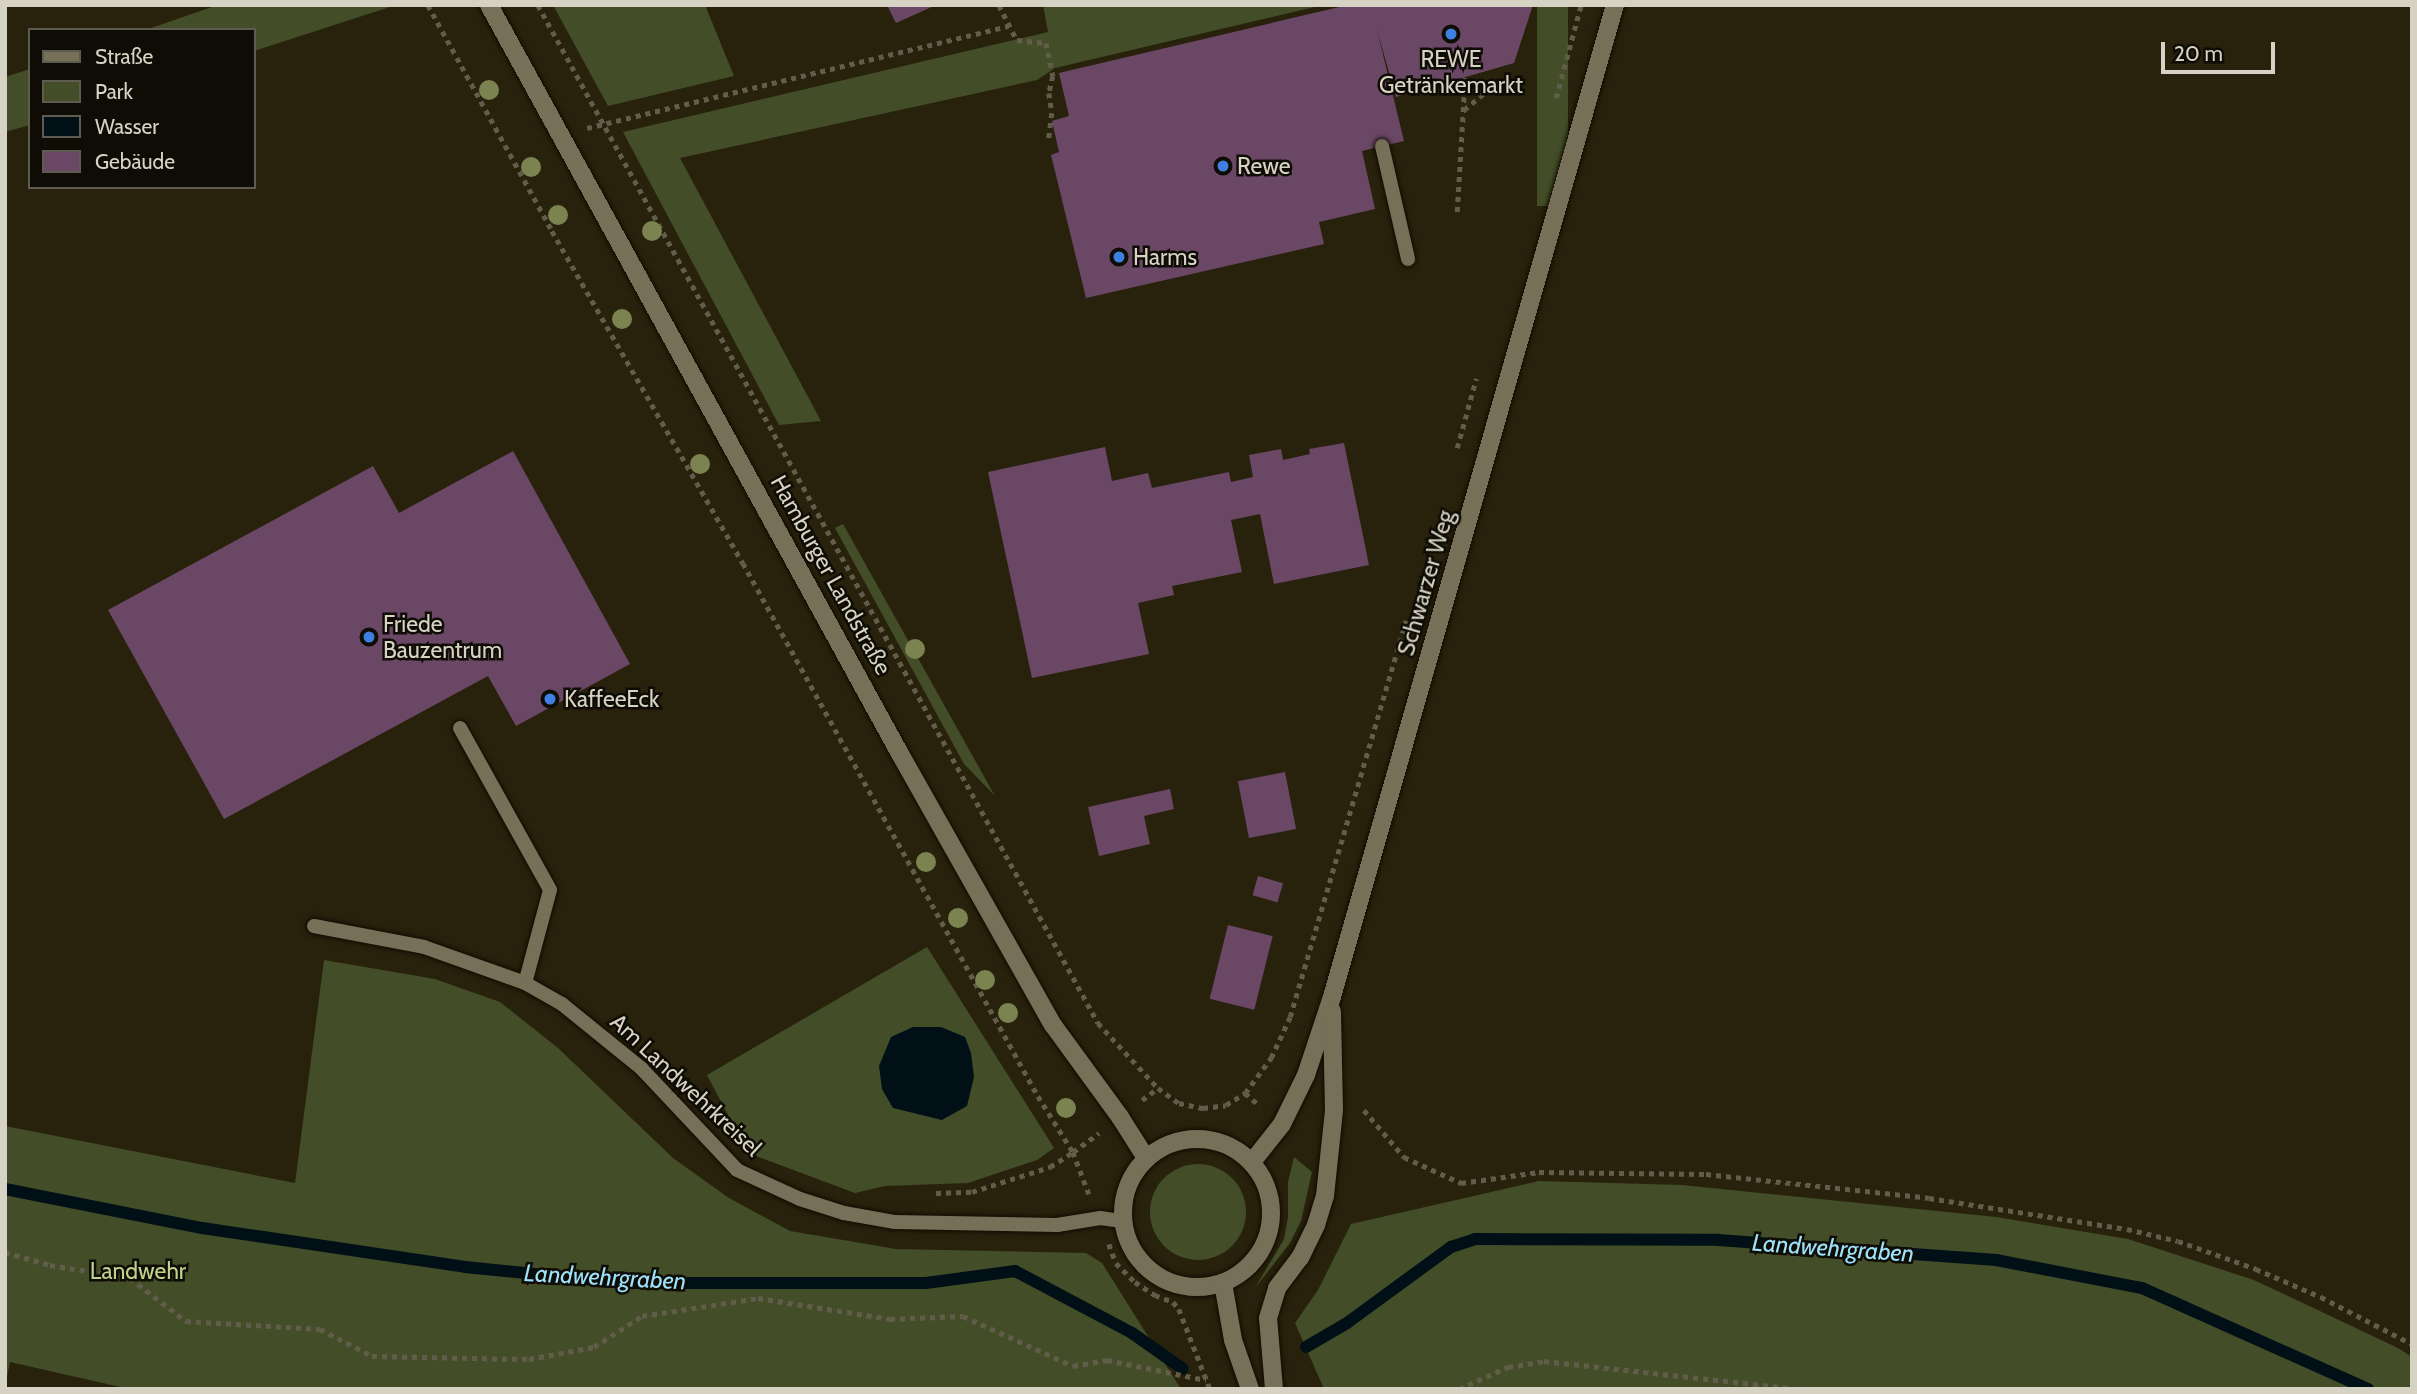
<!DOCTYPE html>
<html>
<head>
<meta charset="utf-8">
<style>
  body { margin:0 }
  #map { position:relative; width:2417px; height:1394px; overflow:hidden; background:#28220c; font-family:Cabin,sans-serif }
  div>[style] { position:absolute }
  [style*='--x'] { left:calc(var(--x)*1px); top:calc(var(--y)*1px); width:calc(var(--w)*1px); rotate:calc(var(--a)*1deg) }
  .green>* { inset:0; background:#434d28; transform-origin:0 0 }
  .round { border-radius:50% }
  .water>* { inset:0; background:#011016 }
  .stream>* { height:12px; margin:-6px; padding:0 6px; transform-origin:6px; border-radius:6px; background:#011016 }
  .building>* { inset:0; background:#6b4766; transform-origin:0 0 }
  .path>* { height:4.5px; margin-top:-2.25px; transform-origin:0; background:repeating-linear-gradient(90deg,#625d4a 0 5px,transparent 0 10px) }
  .roads { filter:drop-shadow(0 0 2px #110b00) drop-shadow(0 0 2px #110b00) }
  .service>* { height:14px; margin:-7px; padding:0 7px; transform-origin:7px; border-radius:7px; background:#777058 }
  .tertiary>* { height:18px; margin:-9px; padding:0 9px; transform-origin:9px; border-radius:9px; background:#777058 }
  .secondary>* { height:18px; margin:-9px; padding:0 9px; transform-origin:9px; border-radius:9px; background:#777058 }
  .secondary>.ring { margin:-9px; padding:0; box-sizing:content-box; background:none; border:18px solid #777058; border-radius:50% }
  .trees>* { width:20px; height:20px; margin:-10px; border-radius:50%; background:#7b8351 }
  .dots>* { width:19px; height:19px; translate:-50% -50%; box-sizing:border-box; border:4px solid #0e0c04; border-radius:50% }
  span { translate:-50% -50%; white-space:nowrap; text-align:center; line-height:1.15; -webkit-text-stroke:5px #0e0c04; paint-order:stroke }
  .poi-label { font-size:23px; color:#d6d3c5 }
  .left { translate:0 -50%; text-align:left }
  .street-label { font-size:23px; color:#d6d3c5 }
  .park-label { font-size:23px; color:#bfd38a }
  .water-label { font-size:24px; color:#9de2fd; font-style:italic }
  .frame { position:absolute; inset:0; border:7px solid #d6d3c5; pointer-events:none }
  .legend { position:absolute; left:28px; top:28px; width:228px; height:161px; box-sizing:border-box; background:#0e0c04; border:2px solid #5e5c51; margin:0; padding:9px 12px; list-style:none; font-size:21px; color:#d6d3c5 }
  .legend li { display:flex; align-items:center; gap:14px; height:35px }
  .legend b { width:35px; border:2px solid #5e5c51 }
  .scale { position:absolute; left:2161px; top:42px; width:114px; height:32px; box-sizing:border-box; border:4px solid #d6d3c5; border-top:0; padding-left:9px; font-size:21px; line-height:24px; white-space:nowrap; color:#d6d3c5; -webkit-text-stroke:5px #0e0c04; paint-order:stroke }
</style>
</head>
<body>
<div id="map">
  <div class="green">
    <i style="clip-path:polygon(218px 5px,396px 5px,254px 51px,254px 30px,145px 30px)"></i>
    <i style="clip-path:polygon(553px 5px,705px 5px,734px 76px,608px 106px)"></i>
    <i style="clip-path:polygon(1043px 5px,1323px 5px,1055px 68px,1037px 80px,680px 158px,821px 421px,779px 425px,623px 132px,1048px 32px)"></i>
    <i style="left:1537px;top:5px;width:31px;height:201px"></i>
    <i style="clip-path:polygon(30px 69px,30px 125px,5px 132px,5px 77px)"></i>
    <i style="clip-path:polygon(843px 524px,995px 796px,964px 764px,835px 528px)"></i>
    <i style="clip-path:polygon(927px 947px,1054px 1148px,1037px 1160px,968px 1183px,885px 1186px,855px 1193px,748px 1153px,707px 1075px)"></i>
    <i style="clip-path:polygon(324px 960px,435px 979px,500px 1002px,558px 1048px,673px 1158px,729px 1198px,790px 1231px,896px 1249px,1086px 1253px,1102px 1263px,1181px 1389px,129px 1389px,10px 1362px,5px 1388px,5px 1126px,295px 1183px)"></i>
    <i style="clip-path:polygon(1294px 1157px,1312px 1172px,1301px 1221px,1290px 1243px,1255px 1288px,1284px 1239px,1288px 1217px,1288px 1182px)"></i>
    <i class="round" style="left:1150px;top:1164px;width:96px;height:96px"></i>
    <i style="clip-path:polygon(1539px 1181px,1682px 1185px,1996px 1217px,2128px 1239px,2254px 1280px,2398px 1348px,2412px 1357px,2412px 1389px,1324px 1389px,1295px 1323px,1318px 1290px,1351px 1224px)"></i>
  </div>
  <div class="water">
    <i style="clip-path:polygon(913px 1027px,941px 1027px,965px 1037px,971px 1053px,974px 1077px,967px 1106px,942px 1120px,893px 1108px,882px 1089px,879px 1066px,891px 1037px)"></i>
  </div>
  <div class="stream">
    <i style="--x:5;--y:1189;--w:201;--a:11.2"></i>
    <i style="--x:202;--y:1228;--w:266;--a:8.4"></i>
    <i style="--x:465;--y:1267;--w:161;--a:5.7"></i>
    <i style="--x:625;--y:1283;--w:301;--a:0"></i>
    <i style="--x:926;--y:1283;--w:90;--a:-7.7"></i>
    <i style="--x:1015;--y:1271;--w:132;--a:27.9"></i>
    <i style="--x:1132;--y:1333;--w:62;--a:35.2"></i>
    <i style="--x:1306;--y:1347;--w:48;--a:-30.3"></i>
    <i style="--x:1347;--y:1323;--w:129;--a:-36.2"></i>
    <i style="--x:1451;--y:1247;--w:25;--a:-18"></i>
    <i style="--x:1475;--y:1239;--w:243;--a:0.2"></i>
    <i style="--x:1718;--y:1240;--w:279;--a:4.1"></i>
    <i style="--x:1996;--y:1260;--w:149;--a:10.9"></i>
    <i style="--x:2142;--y:1288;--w:248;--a:24.1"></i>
  </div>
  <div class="building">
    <i style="clip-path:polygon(887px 5px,936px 5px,896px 23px)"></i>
    <i style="clip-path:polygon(1348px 5px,1533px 5px,1514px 63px,1396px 97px,1377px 30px,1404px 141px,1362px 151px,1375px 209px,1319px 222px,1324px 244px,1086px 298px,1051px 155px,1059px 152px,1052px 121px,1069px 116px,1059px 73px)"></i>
    <i style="clip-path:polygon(1344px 443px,1369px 565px,1274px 584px,1260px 514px,1231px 520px,1242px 572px,1172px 586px,1174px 595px,1138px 603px,1149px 654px,1032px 678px,988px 472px,1105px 447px,1112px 481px,1148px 473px,1152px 488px,1229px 472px,1231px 482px,1253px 477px,1249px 455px,1281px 449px,1283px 460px,1310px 454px,1309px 449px)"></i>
    <i style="clip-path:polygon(513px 451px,630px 664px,516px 726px,488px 676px,224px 819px,108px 610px,373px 466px,399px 513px)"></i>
    <i style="left:1285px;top:772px;width:58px;height:48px;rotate:79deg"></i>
    <i style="clip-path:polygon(1170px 789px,1174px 809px,1144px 816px,1150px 844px,1099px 856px,1088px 807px)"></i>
    <i style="left:1258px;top:876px;width:26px;height:20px;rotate:16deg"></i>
    <i style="left:1228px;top:925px;width:46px;height:76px;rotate:14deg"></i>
  </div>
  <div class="path">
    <i style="--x:428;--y:5;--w:258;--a:61.2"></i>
    <i style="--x:552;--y:231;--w:383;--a:60.1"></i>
    <i style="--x:743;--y:563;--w:609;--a:61.04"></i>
    <i style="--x:1038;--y:1096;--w:66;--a:58"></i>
    <i style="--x:1073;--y:1152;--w:32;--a:-36"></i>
    <i style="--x:538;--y:5;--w:1162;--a:61.18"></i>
    <i style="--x:1098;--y:1023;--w:88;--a:47.3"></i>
    <i style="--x:1158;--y:1088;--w:26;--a:36"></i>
    <i style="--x:1179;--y:1103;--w:25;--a:12"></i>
    <i style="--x:1203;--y:1108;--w:23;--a:-7"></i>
    <i style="--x:1226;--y:1105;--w:22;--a:-32"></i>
    <i style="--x:1245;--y:1093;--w:44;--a:-53.4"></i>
    <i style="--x:1271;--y:1058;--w:45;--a:-65.1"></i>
    <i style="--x:1290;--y:1017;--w:413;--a:-73.7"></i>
    <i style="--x:999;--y:5;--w:39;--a:63"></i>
    <i style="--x:1017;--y:40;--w:29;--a:6"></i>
    <i style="--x:1046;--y:43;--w:34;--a:78"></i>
    <i style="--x:1053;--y:76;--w:17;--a:103"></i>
    <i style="--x:1049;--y:93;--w:20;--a:81"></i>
    <i style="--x:1052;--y:113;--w:26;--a:97"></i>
    <i style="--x:1556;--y:98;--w:96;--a:-75"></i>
    <i style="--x:1464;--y:110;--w:34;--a:-40"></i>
    <i style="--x:587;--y:128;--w:433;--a:-13.6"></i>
    <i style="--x:1457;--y:212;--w:135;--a:-86.6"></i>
    <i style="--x:1457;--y:448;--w:72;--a:-74.6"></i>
    <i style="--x:1245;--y:1093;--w:20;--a:41"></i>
    <i style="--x:1142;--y:1100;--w:20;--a:-37"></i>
    <i style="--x:1364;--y:1110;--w:62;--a:49.6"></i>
    <i style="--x:1404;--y:1157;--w:63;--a:24.5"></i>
    <i style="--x:1461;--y:1183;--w:79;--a:-8"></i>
    <i style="--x:1539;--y:1172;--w:167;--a:0.7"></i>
    <i style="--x:1706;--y:1174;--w:224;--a:6.1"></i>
    <i style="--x:1929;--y:1198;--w:200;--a:8.9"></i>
    <i style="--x:2127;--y:1229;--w:52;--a:13.2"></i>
    <i style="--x:2178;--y:1241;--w:83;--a:19.7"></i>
    <i style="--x:2256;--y:1269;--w:71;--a:23.3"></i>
    <i style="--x:2321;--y:1297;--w:102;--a:27.3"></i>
    <i style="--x:936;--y:1193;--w:36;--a:-2"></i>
    <i style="--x:972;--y:1192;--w:82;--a:-17.8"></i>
    <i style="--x:1050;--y:1167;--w:27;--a:-33"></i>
    <i style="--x:1073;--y:1152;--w:45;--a:69.1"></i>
    <i style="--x:1109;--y:1244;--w:20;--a:70"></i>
    <i style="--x:1116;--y:1263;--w:27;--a:45"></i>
    <i style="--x:1135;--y:1282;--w:24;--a:33"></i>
    <i style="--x:1155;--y:1295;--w:19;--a:21"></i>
    <i style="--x:1173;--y:1302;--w:9;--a:49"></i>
    <i style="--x:1179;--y:1309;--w:86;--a:68.8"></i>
    <i style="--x:5;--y:1252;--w:47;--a:16.1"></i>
    <i style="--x:50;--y:1265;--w:81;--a:9.2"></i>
    <i style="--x:130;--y:1278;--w:71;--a:37.5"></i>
    <i style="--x:186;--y:1321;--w:134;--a:3.4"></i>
    <i style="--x:320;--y:1329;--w:59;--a:27.4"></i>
    <i style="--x:372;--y:1356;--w:157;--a:1.1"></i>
    <i style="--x:529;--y:1359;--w:66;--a:-10.5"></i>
    <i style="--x:594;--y:1347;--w:57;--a:-32.9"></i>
    <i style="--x:642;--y:1316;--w:117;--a:-8.8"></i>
    <i style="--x:758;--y:1298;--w:134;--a:9"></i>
    <i style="--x:890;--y:1319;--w:73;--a:-2.4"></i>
    <i style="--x:963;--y:1316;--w:121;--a:24.4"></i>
    <i style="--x:1073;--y:1366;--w:35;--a:-10"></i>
    <i style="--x:1107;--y:1360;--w:101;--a:11.4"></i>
    <i style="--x:1459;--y:1389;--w:54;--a:-24.2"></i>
    <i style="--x:1508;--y:1367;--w:36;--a:-9"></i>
    <i style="--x:1544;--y:1361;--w:255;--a:6.3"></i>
  </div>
  <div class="roads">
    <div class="service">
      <i style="--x:1382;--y:146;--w:116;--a:77"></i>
      <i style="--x:460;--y:728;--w:185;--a:60.9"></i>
      <i style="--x:550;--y:890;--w:96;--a:105"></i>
      <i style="--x:314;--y:926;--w:112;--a:10.8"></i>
      <i style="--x:424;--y:947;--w:107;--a:19.6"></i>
      <i style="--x:525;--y:983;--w:43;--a:29.6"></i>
      <i style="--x:562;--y:1004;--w:102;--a:39"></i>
      <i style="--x:641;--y:1068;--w:140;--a:46.7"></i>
      <i style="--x:737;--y:1170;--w:69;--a:24.7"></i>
      <i style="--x:800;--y:1199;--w:46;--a:17.7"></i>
      <i style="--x:844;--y:1213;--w:52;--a:10"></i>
      <i style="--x:895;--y:1222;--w:162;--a:1.1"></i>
      <i style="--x:1057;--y:1225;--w:44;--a:-9.2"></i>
      <i style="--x:1100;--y:1218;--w:22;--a:8"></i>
    </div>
    <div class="tertiary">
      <i style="--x:1252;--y:1162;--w:48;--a:-51.7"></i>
      <i style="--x:1282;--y:1124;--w:55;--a:-63.9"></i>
      <i style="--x:1306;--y:1075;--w:82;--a:-71.6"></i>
      <i style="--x:1332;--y:997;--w:1032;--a:-74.08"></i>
      <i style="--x:1274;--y:1389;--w:71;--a:-94.8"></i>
      <i style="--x:1268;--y:1318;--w:31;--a:-73"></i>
      <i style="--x:1277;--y:1288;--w:38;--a:-53"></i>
      <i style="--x:1300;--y:1258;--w:37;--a:-64"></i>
      <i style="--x:1316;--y:1225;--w:30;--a:-73"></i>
      <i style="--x:1325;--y:1196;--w:86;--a:-84"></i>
      <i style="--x:1334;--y:1110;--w:99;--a:-91.2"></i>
    </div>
    <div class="secondary">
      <i style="--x:489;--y:5;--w:852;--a:61.24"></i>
      <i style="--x:899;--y:752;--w:313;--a:60.6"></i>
      <i style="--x:1053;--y:1025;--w:114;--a:53.9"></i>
      <i style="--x:1120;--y:1117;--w:49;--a:57.6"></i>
      <i class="ring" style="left:1123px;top:1139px;width:130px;height:130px"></i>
      <i style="--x:1223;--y:1283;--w:58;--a:80"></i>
      <i style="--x:1233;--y:1340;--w:52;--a:70.9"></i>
    </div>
  </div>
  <div class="trees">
    <i style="left:489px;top:90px"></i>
    <i style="left:531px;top:167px"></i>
    <i style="left:558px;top:215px"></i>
    <i style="left:652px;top:231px"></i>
    <i style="left:622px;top:319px"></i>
    <i style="left:700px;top:464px"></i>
    <i style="left:915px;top:649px"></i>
    <i style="left:926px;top:862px"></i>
    <i style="left:958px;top:918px"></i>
    <i style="left:985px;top:980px"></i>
    <i style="left:1008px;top:1013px"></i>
    <i style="left:1066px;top:1108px"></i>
  </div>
  <div class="dots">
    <i style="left:1451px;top:34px;background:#3f7fe0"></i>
    <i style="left:1223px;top:166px;background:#3f7fe0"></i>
    <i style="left:1119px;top:257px;background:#3f7fe0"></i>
    <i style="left:369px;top:637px;background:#3f7fe0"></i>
    <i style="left:550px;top:699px;background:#3f7fe0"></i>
  </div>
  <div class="poi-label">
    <span style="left:1451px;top:72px">REWE<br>Getränkemarkt</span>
    <span class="left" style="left:1237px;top:166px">Rewe</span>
    <span class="left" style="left:1133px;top:257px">Harms</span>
    <span class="left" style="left:383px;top:637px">Friede<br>Bauzentrum</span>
    <span class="left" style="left:564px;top:699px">KaffeeEck</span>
  </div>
  <div class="street-label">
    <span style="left:831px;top:575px;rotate:61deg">Hamburger Landstraße</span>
    <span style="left:1426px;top:583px;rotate:-74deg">Schwarzer Weg</span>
    <span style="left:686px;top:1085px;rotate:43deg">Am Landwehrkreisel</span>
  </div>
  <div class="park-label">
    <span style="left:138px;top:1271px">Landwehr</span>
  </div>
  <div class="water-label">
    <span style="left:1833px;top:1248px;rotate:4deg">Landwehrgraben</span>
    <span style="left:605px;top:1277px;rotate:3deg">Landwehrgraben</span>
  </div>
  <div class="frame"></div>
  <ul class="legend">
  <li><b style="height:9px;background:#777058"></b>Straße</li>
  <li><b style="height:19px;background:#434d28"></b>Park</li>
  <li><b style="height:19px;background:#011016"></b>Wasser</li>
  <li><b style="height:19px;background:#6b4766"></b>Gebäude</li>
  </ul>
  <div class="scale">20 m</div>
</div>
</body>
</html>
